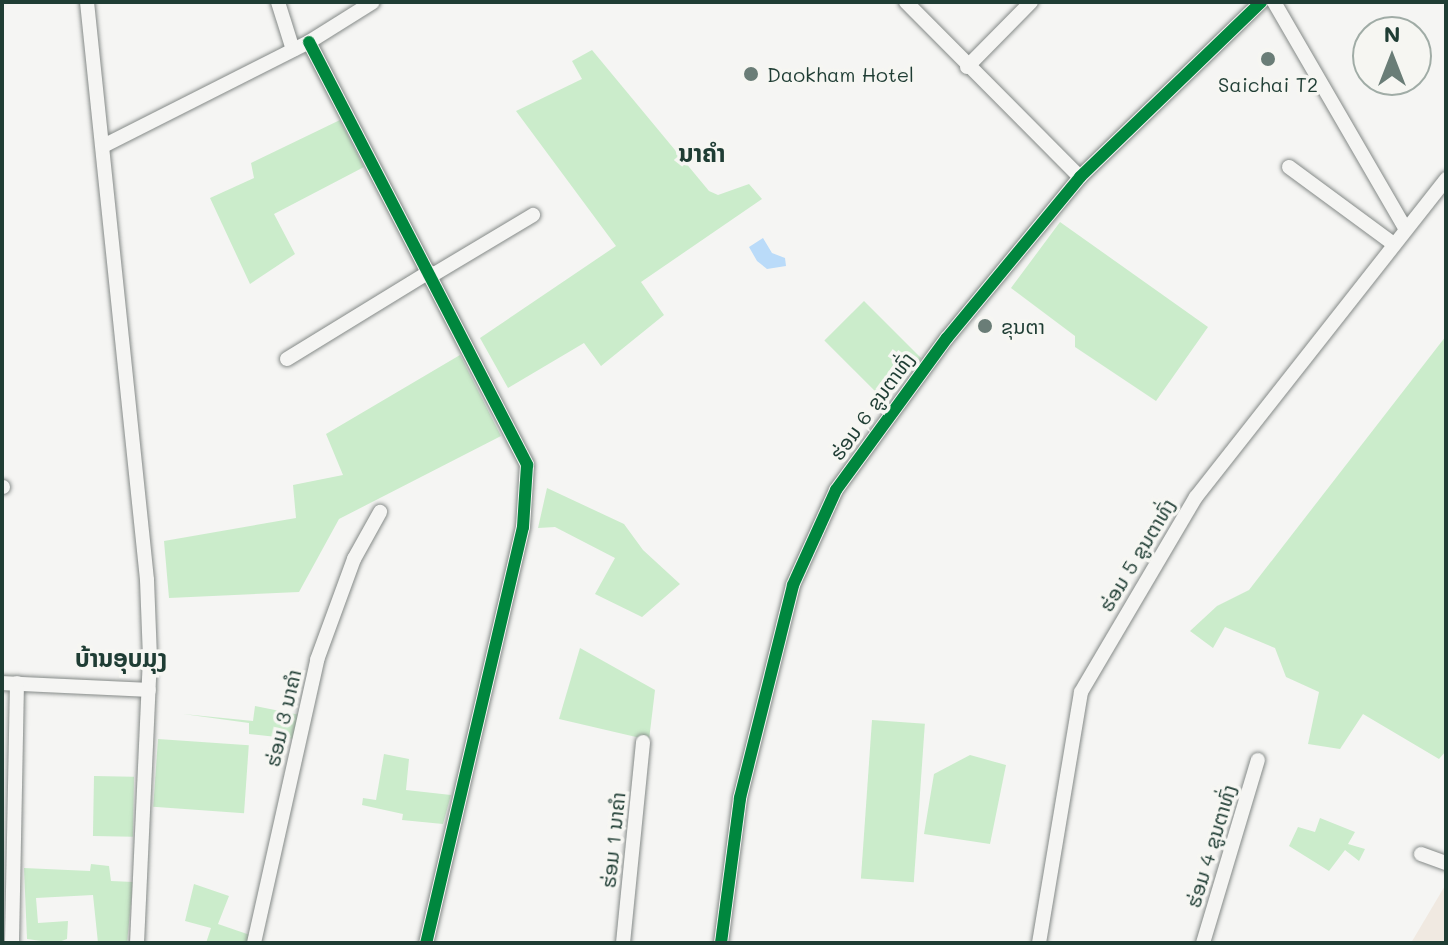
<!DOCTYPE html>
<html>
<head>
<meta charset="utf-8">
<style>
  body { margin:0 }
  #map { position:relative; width:1448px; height:945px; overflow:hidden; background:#f5f5f3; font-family:Mali,"Noto Sans Lao",sans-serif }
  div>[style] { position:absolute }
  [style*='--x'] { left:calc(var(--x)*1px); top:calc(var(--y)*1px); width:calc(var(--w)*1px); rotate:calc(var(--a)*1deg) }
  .built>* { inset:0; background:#f0e9e1 }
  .green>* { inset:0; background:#cbeccb; transform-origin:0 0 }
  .water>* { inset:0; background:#badbf9 }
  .roads { filter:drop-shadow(0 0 2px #858a88) drop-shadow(0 0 2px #858a88) }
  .minor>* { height:14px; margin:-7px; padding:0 7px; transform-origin:7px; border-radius:7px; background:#f5f5f3 }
  .cycleway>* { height:12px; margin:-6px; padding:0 6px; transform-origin:6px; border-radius:6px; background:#00873e }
  .dots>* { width:22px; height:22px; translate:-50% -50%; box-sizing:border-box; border:4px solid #f6f6f2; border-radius:50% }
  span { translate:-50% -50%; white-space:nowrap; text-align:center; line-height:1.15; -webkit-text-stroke:7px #f6f6f2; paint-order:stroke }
  .poi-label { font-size:20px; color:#1f3d34 }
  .left { translate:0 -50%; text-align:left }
  .street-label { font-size:20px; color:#1f3d34 }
  .quarter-label { font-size:24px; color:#1f3d34; font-weight:700 }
  .frame { position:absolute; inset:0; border:4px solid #1f3d34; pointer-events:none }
  .north { position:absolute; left:1352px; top:16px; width:80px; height:80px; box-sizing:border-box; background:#f6f6f2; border:2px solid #a0aca6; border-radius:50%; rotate:0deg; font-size:22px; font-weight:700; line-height:32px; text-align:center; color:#1f3d34 }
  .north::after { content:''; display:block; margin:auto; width:28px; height:36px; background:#6a7d77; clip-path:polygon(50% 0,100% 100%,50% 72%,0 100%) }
</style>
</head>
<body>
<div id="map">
  <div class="built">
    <i style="clip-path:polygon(1446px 884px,1446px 943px,1411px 943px)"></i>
  </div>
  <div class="green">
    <i style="clip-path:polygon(592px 50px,709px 191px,718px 195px,749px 184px,762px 199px,641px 282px,664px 315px,601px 366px,584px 343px,508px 388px,480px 338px,616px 246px,516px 111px,582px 79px,572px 61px)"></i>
    <i style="clip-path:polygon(340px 120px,364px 167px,274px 214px,295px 254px,250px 284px,210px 198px,254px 178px,251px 163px)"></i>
    <i style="clip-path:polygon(1060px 222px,1208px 327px,1156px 401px,1075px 347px,1075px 336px,1011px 288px)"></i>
    <i style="left:864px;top:301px;width:81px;height:56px;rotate:45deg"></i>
    <i style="clip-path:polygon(1446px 336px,1446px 751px,1439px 759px,1363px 714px,1340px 749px,1308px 744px,1319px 692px,1286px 677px,1275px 648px,1225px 627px,1213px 648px,1190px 631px,1217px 606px,1249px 590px)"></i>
    <i style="clip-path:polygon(460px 355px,501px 436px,339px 519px,299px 592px,169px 598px,164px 541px,296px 518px,293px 485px,343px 475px,326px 434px)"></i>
    <i style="clip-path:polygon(547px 488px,624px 524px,643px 550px,680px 584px,642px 617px,595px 594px,615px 558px,555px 527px,538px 528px)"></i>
    <i style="clip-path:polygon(580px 648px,655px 690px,649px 740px,559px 719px)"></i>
    <i style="clip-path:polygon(255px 706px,300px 715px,295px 739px,249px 734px,249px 723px,183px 714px,253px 721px)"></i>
    <i style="left:872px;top:720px;width:53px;height:159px;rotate:4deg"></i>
    <i style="left:158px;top:739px;width:91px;height:68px;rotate:4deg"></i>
    <i style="clip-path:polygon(384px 754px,409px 759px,406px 790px,451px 795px,443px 824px,402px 820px,403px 814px,362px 805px,363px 798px,376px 800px)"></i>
    <i style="clip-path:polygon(970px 755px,1006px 765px,990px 844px,924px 834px,934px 774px)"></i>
    <i style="left:94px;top:776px;width:40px;height:60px;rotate:1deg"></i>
    <i style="clip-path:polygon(1320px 818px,1355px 832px,1348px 844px,1365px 849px,1359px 861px,1345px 850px,1329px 871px,1289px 846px,1298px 827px,1315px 832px)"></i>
    <i style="clip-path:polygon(91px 864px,109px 866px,111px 881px,133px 882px,127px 943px,98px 943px,93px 895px,36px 898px,38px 923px,68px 921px,67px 939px,56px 943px,27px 939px,24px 868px,90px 871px)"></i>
    <i style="clip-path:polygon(194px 884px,229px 896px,218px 924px,250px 935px,248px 943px,206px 943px,211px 928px,185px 921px)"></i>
  </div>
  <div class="water">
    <i style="clip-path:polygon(763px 238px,772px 253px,785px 258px,786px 266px,767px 269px,757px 261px,749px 247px)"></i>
  </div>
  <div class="roads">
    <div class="minor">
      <i style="--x:87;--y:2;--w:581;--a:84.07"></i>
      <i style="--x:147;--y:580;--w:77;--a:87.8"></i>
      <i style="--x:150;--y:657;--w:286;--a:92.6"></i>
      <i style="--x:278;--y:2;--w:50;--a:72.6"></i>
      <i style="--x:906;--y:2;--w:247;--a:45.2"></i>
      <i style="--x:1274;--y:2;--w:261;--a:59.9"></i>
      <i style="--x:309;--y:42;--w:476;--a:62.7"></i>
      <i style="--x:527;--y:465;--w:62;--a:93.7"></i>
      <i style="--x:523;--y:527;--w:427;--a:103.1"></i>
      <i style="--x:967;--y:67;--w:91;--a:-45.4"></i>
      <i style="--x:103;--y:146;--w:231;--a:-26.8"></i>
      <i style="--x:309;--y:42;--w:75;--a:-32"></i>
      <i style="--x:1289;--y:167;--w:128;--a:36.4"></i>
      <i style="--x:431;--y:276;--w:119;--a:-30.9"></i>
      <i style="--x:287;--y:359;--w:167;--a:-31.5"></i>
      <i style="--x:2;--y:487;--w:1;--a:0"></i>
      <i style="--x:2;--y:683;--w:147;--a:2.7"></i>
      <i style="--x:1421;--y:854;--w:27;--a:20"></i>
      <i style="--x:12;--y:943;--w:260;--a:-88.9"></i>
      <i style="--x:254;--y:943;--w:290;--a:-77.4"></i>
      <i style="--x:317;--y:660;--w:108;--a:-69.9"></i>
      <i style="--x:354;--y:559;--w:54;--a:-61"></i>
      <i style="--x:623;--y:943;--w:202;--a:-84.3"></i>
      <i style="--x:721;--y:943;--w:146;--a:-82.5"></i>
      <i style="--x:740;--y:798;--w:219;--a:-76"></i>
      <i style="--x:793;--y:585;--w:104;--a:-65.6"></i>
      <i style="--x:836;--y:490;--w:188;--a:-53.9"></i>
      <i style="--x:947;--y:338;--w:209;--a:-50.4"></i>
      <i style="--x:1080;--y:177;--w:252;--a:-44"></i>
      <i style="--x:1039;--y:943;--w:254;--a:-80.5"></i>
      <i style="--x:1081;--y:692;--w:226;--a:-59.5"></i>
      <i style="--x:1196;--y:497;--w:405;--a:-51.8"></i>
      <i style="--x:1203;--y:943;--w:191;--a:-73.3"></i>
    </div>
  </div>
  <div class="cycleway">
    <i style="--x:309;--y:42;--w:476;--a:62.7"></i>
    <i style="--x:527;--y:465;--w:62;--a:93.7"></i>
    <i style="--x:523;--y:527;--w:427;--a:103.1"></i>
    <i style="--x:721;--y:943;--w:146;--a:-82.5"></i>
    <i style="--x:740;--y:798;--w:219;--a:-76"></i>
    <i style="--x:793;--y:585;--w:104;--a:-65.6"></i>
    <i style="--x:836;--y:490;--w:188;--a:-53.9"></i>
    <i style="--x:947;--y:338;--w:209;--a:-50.4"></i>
    <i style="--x:1080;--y:177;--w:252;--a:-44"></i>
  </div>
  <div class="dots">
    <i style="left:1268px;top:59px;background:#6a7d77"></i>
    <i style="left:751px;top:74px;background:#6a7d77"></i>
    <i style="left:985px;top:326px;background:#6a7d77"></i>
  </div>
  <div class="poi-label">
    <span class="left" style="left:767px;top:74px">Daokham Hotel</span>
    <span style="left:1268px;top:84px">Saichai T2</span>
    <span class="left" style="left:1001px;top:326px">ຂຸນຕາ</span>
  </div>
  <div class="street-label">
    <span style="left:872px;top:406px;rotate:-54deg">ຮ່ອມ 6 ຂູນຕາທົ່ງ</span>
    <span style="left:1137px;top:555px;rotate:-59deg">ຮ່ອມ 5 ຂູນຕາທົ່ງ</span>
    <span style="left:283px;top:718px;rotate:-77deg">ຮ່ອມ 3 ນາຄຳ</span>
    <span style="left:613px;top:840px;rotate:-84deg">ຮ່ອມ 1 ນາຄຳ</span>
    <span style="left:1211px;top:846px;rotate:-73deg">ຮ່ອມ 4 ຂູນຕາທົ່ງ</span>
  </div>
  <div class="quarter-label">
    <span style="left:702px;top:153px">ນາຄຳ</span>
    <span style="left:121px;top:658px">ບ້ານອຸບມຸງ</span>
  </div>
  <div class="frame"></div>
  <div class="north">N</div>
</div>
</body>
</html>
